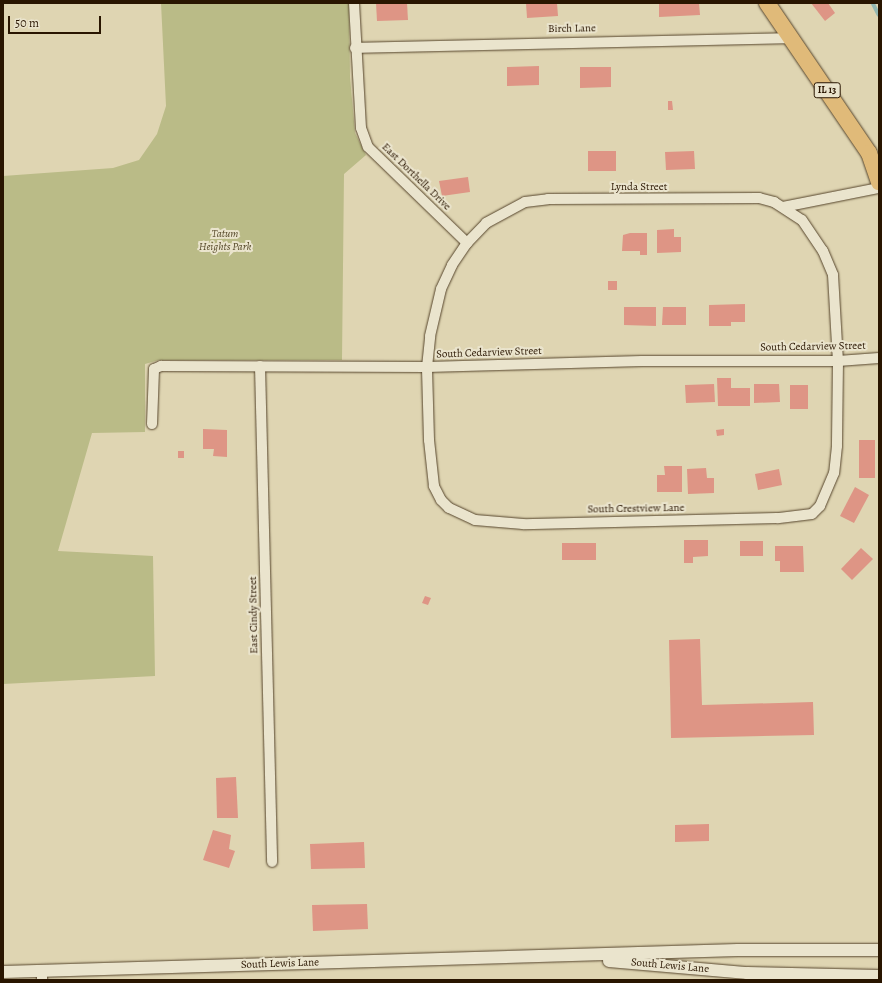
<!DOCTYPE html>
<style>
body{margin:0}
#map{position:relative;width:882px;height:983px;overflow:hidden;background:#dfd5b2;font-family:Alegreya,serif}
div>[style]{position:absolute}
.green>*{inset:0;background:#babb87}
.stream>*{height:3.5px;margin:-1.75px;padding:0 1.75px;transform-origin:1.75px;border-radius:1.75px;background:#94b8b2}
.building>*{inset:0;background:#de9585}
.roads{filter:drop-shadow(0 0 1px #56452c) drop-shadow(0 0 1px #56452c)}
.minor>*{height:10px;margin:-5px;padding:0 5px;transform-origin:5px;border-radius:5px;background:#eae4cd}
.tertiary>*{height:12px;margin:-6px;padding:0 6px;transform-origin:6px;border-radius:6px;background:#eae4cd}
.trunk>*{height:16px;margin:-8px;padding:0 8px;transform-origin:8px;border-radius:8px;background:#e0ba79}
span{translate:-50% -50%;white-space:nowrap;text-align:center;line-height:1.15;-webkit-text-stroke:4px #eae4cd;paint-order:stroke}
.shield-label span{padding:1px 3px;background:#eae4cd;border:1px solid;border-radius:3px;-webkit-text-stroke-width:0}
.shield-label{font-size:10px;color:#291500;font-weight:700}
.street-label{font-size:11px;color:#291500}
.park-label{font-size:11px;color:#544728;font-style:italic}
.frame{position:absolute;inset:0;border:4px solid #291500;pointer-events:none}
.scale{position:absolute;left:8px;top:16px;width:93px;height:18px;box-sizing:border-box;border:2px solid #291500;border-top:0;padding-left:5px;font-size:12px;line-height:14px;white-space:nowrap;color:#291500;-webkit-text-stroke:3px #eae4cd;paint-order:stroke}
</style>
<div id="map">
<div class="green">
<div style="clip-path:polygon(161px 3px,349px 3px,350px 77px,355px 133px,366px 155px,344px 174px,342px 360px,159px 360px,145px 364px,145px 432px,92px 433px,58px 551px,153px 556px,155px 676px,3px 684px,3px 176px,113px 168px,139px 160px,157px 134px,166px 106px)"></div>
</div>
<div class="stream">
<div style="left:873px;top:3px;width:13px;rotate:63deg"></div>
</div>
<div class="building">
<div style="clip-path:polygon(376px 3px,407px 3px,408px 20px,377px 21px)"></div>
<div style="clip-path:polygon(526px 3px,557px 3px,558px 16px,527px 18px)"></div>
<div style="clip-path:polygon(659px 3px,699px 3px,700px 15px,659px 17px)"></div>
<div style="clip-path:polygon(811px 3px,828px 3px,835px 13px,825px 21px)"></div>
<div style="clip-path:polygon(539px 66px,539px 85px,507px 86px,507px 67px)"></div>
<div style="clip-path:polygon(580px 67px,611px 67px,611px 87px,580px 88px)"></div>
<div style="clip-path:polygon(668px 101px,672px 101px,673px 110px,668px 110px)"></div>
<div style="clip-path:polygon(588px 151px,616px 151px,616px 171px,588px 171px)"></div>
<div style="clip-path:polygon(694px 151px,695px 169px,666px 170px,665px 152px)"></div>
<div style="clip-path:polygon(468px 177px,470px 192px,442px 196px,439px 181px)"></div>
<div style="clip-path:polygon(674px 229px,674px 237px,681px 237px,681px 252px,657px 253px,657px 230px)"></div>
<div style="clip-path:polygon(630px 233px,647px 233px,647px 255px,640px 255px,640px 251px,622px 251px,623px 235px)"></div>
<div style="clip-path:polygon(608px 281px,617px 281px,617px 290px,608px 290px)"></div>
<div style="clip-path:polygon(745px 304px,745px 322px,731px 322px,731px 326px,709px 326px,709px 305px)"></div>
<div style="clip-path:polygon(624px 307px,656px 307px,656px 326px,624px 325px)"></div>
<div style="clip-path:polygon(663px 307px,686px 307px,686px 325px,662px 325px)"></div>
<div style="clip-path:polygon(717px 378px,731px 378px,731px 388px,750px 388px,750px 406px,718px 406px)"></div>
<div style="clip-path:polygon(714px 384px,715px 402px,686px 403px,685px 385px)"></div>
<div style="clip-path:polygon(754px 384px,779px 384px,780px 402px,754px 403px)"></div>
<div style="clip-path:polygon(790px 385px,808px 385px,808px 409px,790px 409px)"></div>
<div style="clip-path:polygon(203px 429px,227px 430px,227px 457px,213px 456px,214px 449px,203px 449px)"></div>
<div style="clip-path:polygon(724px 429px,724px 435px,717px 436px,716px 430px)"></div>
<div style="clip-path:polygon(859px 440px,875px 440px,875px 478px,859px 478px)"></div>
<div style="clip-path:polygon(178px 451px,184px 451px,184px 458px,178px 458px)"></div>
<div style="clip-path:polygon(664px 466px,682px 466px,682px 492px,657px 492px,657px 475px,665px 475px)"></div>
<div style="clip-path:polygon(706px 468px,707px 478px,714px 478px,714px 493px,688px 494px,687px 469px)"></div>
<div style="clip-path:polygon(779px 469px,782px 485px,758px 490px,755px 474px)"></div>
<div style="clip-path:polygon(855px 487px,869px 495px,854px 523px,840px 516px)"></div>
<div style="clip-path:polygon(684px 540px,708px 540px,708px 556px,693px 557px,693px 563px,684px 563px)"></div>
<div style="clip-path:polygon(740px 541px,763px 541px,763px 556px,740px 556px)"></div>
<div style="clip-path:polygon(562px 543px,596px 543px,596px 560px,562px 560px)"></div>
<div style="clip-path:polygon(775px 546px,803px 546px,804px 572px,780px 572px,780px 561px,775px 561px)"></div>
<div style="clip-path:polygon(861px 548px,873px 559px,852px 580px,841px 569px)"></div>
<div style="clip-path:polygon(425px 596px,431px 598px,428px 605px,422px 603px)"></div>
<div style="clip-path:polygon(700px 639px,702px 705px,813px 702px,814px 735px,671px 738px,669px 640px)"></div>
<div style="clip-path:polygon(236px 777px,238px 818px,217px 818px,216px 778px)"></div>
<div style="clip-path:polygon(709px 824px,709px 841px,675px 842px,675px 825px)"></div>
<div style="clip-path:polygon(213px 830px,231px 835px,229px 849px,235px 851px,229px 868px,203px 860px)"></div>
<div style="clip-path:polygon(364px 842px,365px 868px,311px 869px,310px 844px)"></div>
<div style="clip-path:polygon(367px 904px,368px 929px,313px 931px,312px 905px)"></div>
</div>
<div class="roads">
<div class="minor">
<div style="left:354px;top:3px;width:125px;rotate:86.8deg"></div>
<div style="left:361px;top:128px;width:20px;rotate:70deg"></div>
<div style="left:368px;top:147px;width:138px;rotate:44.1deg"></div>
<div style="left:355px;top:48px;width:436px;rotate:-1.3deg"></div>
<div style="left:759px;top:198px;width:16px;rotate:15deg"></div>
<div style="left:774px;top:202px;width:33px;rotate:33deg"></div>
<div style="left:802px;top:220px;width:37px;rotate:56deg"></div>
<div style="left:823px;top:251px;width:26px;rotate:67deg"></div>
<div style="left:833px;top:275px;width:86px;rotate:86.7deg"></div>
<div style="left:838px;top:361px;width:85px;rotate:90.7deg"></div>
<div style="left:837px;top:446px;width:27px;rotate:96deg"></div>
<div style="left:834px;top:473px;width:36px;rotate:113deg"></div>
<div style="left:820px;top:506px;width:11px;rotate:135deg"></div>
<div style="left:812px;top:514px;width:35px;rotate:173deg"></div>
<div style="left:777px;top:518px;width:254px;rotate:178.6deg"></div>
<div style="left:523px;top:524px;width:48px;rotate:-175.2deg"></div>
<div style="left:475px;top:520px;width:29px;rotate:-155deg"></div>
<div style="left:449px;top:508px;width:11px;rotate:-135deg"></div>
<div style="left:441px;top:500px;width:16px;rotate:-117deg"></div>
<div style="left:434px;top:486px;width:46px;rotate:-96.2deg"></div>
<div style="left:429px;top:440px;width:73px;rotate:-91.6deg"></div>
<div style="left:427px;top:367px;width:31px;rotate:-84deg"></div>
<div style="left:430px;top:336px;width:48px;rotate:-76.8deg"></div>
<div style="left:441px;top:289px;width:26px;rotate:-65deg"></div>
<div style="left:452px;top:265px;width:27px;rotate:-56deg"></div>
<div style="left:467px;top:243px;width:28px;rotate:-46deg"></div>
<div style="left:486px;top:223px;width:44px;rotate:-28.3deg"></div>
<div style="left:525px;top:202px;width:23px;rotate:-7deg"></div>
<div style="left:548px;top:199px;width:211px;rotate:-0.3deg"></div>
<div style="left:783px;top:207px;width:98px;rotate:-11.2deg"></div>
<div style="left:260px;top:366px;width:496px;rotate:88.6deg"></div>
<div style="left:152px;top:424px;width:55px;rotate:-87.9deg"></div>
<div style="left:154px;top:369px;width:8px;rotate:-23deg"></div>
<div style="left:161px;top:366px;width:266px;rotate:0.2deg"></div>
<div style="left:427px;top:367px;width:215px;rotate:-1.6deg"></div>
<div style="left:642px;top:361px;width:196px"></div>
<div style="left:838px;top:361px;width:41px;rotate:-4.2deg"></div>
<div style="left:42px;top:980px;width:9px;rotate:-90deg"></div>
</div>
<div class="tertiary">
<div style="left:609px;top:961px;width:139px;rotate:5deg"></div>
<div style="left:747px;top:973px;width:132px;rotate:1.3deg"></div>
<div style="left:3px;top:972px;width:735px;rotate:-1.71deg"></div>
<div style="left:738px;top:950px;width:141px"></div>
</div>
<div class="trunk">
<div style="left:767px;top:3px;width:181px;rotate:55.8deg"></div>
<div style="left:869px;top:153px;width:31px;rotate:71deg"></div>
</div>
</div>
<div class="shield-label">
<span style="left:827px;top:90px">IL 13</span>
</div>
<div class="street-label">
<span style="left:572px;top:29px;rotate:-1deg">Birch Lane</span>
<span style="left:416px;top:177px;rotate:44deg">East Dorthella Drive</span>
<span style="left:639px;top:187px">Lynda Street</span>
<span style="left:813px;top:347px;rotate:-1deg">South Cedarview Street</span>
<span style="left:489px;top:353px;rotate:-2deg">South Cedarview Street</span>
<span style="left:636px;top:509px;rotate:-1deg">South Crestview Lane</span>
<span style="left:254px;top:615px;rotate:-91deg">East Cindy Street</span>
<span style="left:280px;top:964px;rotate:-2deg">South Lewis Lane</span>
<span style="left:670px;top:966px;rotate:5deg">South Lewis Lane</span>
</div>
<div class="park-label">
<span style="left:225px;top:241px">Tatum<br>Heights Park</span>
</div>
<div class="frame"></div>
<div class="scale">50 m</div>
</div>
